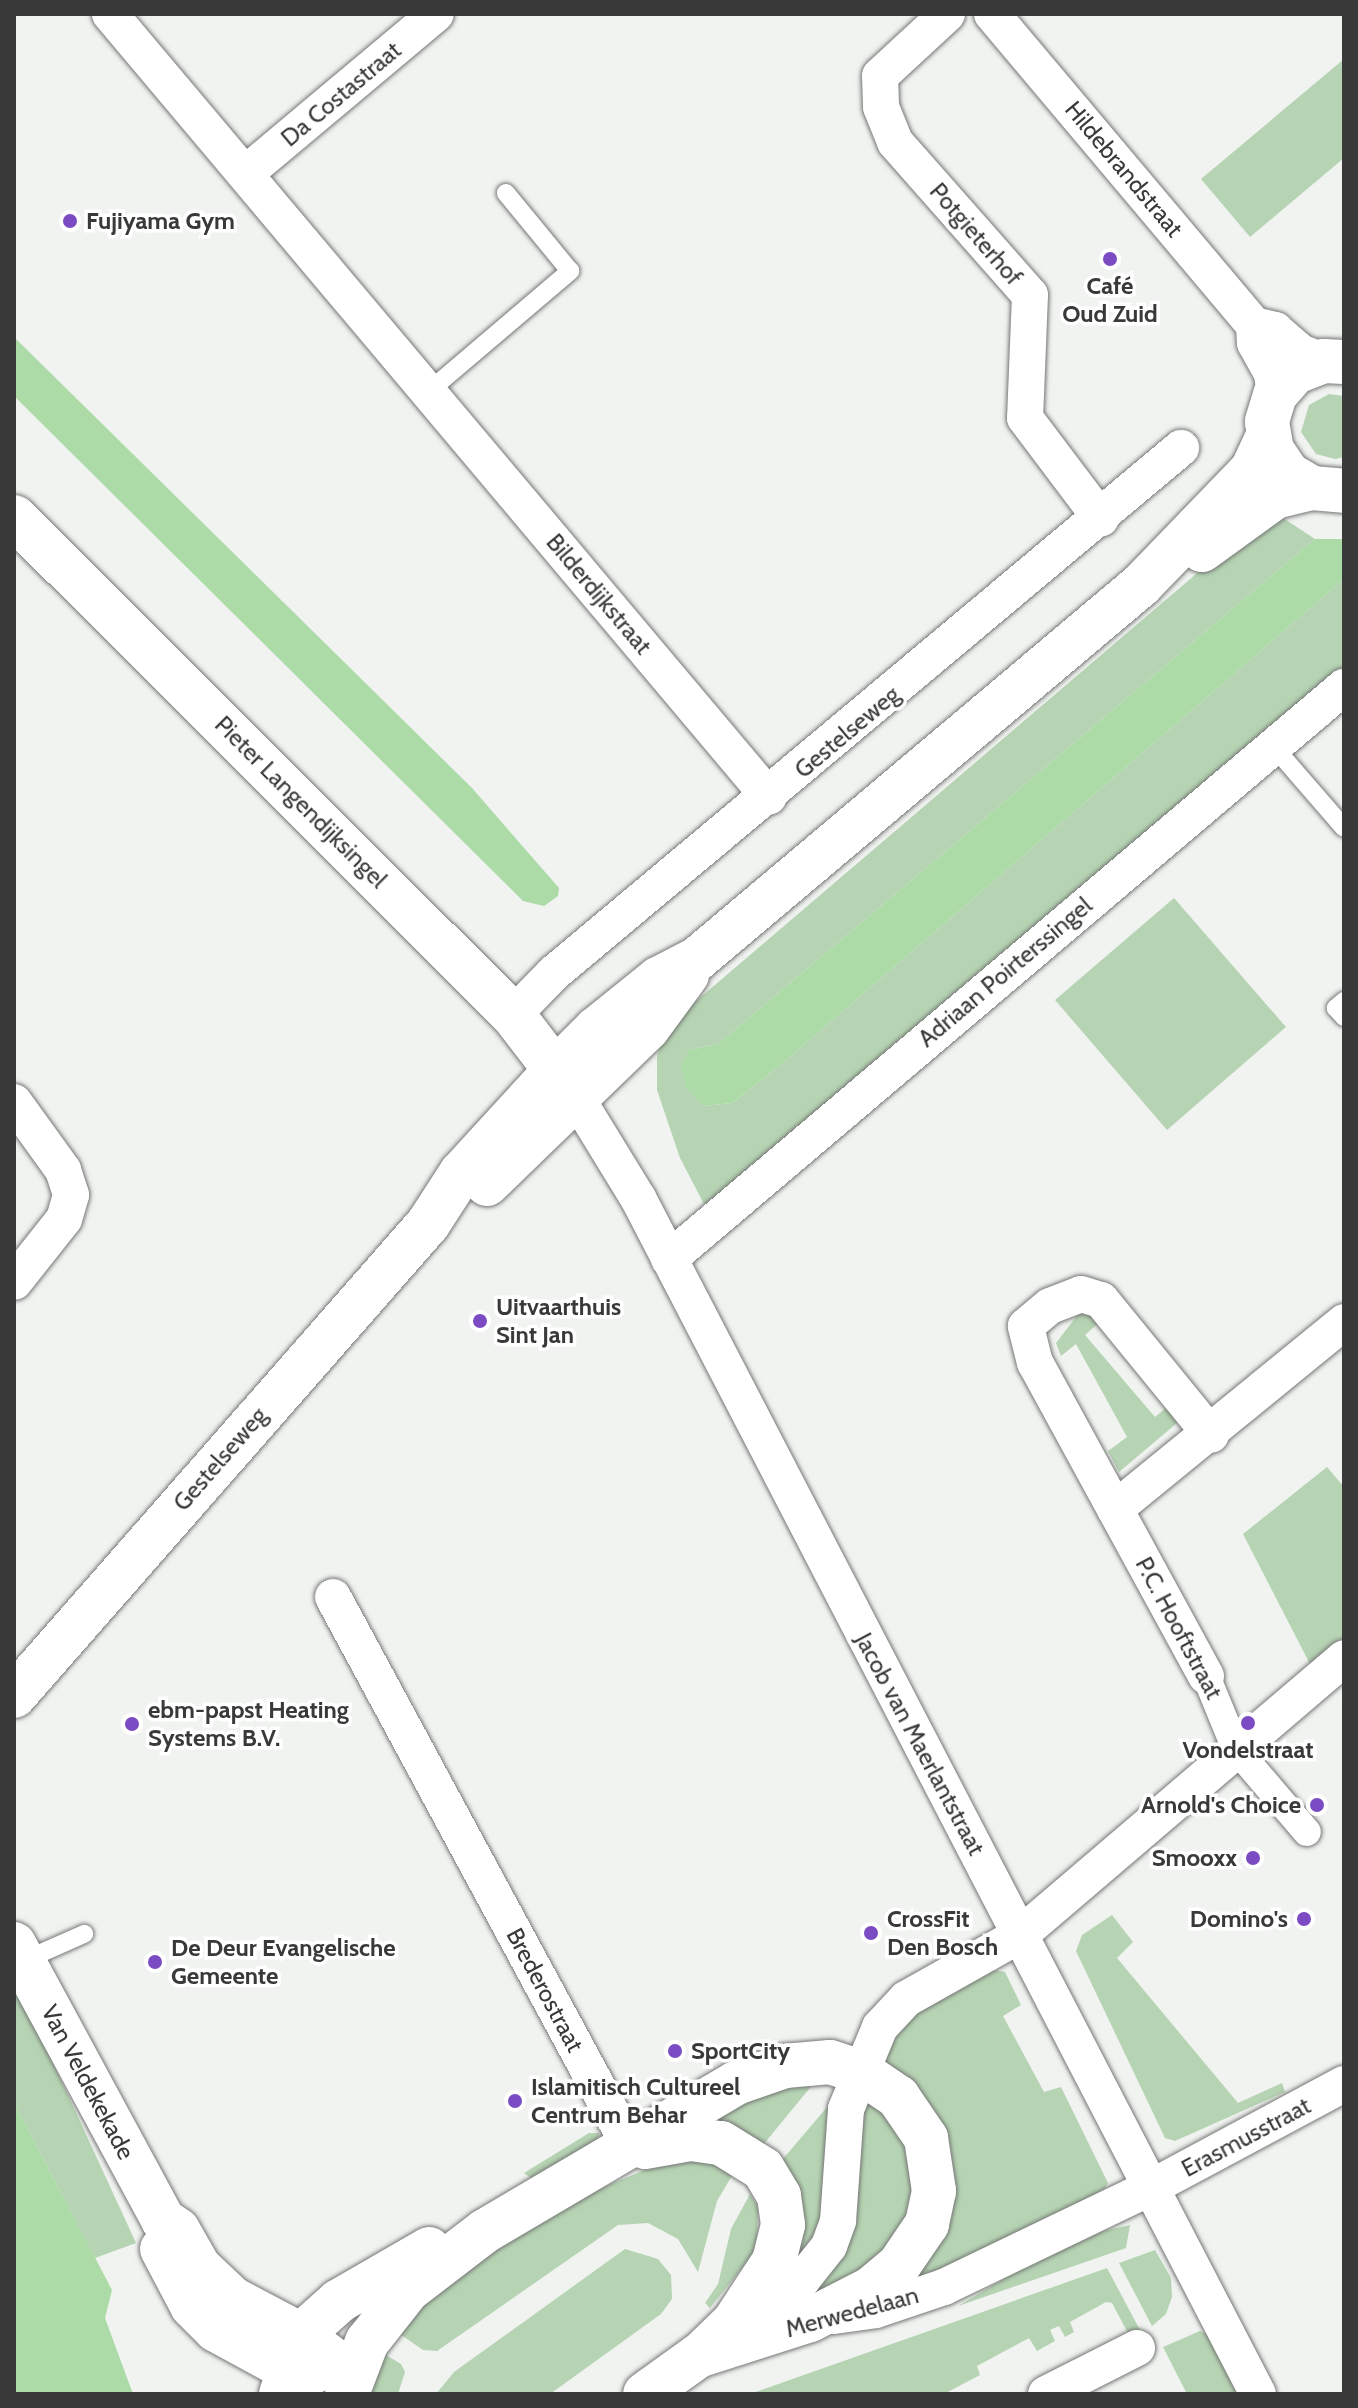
<!DOCTYPE html>
<meta charset="utf-8">
<style>
body{margin:0}
#map{position:relative;width:1358px;height:2408px;overflow:hidden;background:#f0f3f0;font-family:Cabin,sans-serif}
div>[style]{position:absolute}
.green>*{inset:0;background:#b6d4b3}
.water>*{inset:0;background:#acdba8}
.roads{filter:drop-shadow(0 0 2px #757775) drop-shadow(0 0 2px #757775)}
.service>*{height:18px;margin:-9px;padding:0 9px;transform-origin:9px;border-radius:9px;background:#fff}
.pedestrian>*{height:28px;margin:-14px;padding:0 14px;transform-origin:14px;border-radius:14px;background:#fff}
.minor>*{height:36px;margin:-18px;padding:0 18px;transform-origin:18px;border-radius:18px;background:#fff}
.tertiary>*{height:44px;margin:-22px;padding:0 22px;transform-origin:22px;border-radius:22px;background:#fff}
.secondary>*{height:44px;margin:-22px;padding:0 22px;transform-origin:22px;border-radius:22px;background:#fff}
.dots>*{width:22px;height:22px;translate:-50% -50%;box-sizing:border-box;border:4px solid #fff;border-radius:50%}
span{translate:-50% -50%;white-space:nowrap;text-align:center;line-height:1.15;-webkit-text-stroke:7px #fff;paint-order:stroke}
.street-label{font-size:24px;color:#383938}
.poi-label{font-size:24px;color:#383938;font-weight:700}
.left{translate:0 -50%;text-align:left}
.right{translate:-100% -50%;text-align:right}
.frame{position:absolute;inset:0;border:16px solid #383938;pointer-events:none}
</style>
<div id="map">
<div class="green">
<div style="clip-path:polygon(1344px 59px,1344px 158px,1250px 237px,1201px 179px)"></div>
<div style="clip-path:polygon(1329px 394px,1344px 396px,1344px 457px,1335px 459px,1316px 454px,1301px 432px,1309px 405px)"></div>
<div style="clip-path:polygon(1271px 510px,1315px 539px,718px 1044px,689px 1050px,704px 1106px,732px 1103px,778px 1067px,1344px 579px,1344px 672px,709px 1205px,704px 1204px,680px 1158px,657px 1090px,657px 1056px,668px 1025px)"></div>
<div style="clip-path:polygon(1174px 898px,1286px 1027px,1167px 1130px,1055px 1000px)"></div>
<div style="clip-path:polygon(1093px 1312px,1101px 1321px,1085px 1335px,1155px 1417px,1172px 1403px,1183px 1418px,1119px 1472px,1108px 1451px,1127px 1437px,1076px 1344px,1061px 1356px,1056px 1343px,1079px 1313px)"></div>
<div style="clip-path:polygon(1327px 1467px,1344px 1487px,1344px 1638px,1311px 1666px,1243px 1534px)"></div>
<div style="clip-path:polygon(1112px 1915px,1133px 1942px,1117px 1958px,1238px 2103px,1282px 2083px,1285px 2092px,1175px 2141px,1165px 2138px,1076px 1951px,1082px 1935px)"></div>
<div style="clip-path:polygon(988px 1969px,1005px 1972px,1021px 2005px,1003px 2016px,1044px 2092px,1061px 2087px,1108px 2183px,1100px 2197px,914px 2286px,909px 2274px,939px 2233px,879px 2065px,893px 2028px)"></div>
<div style="clip-path:polygon(14px 1978px,136px 2243px,95px 2258px,14px 2103px)"></div>
<div style="clip-path:polygon(818px 2078px,758px 2151px,707px 2127px,736px 2098px)"></div>
<div style="clip-path:polygon(867px 2090px,898px 2120px,919px 2198px,889px 2260px,802px 2310px)"></div>
<div style="clip-path:polygon(834px 2099px,825px 2218px,803px 2262px,791px 2253px,776px 2167px)"></div>
<div style="clip-path:polygon(589px 2133px,599px 2133px,597px 2148px,536px 2182px,524px 2173px)"></div>
<div style="clip-path:polygon(691px 2158px,714px 2162px,733px 2174px,717px 2201px,698px 2272px,678px 2239px,648px 2223px,618px 2225px,437px 2351px,423px 2350px,390px 2327px,418px 2297px,585px 2195px,654px 2166px)"></div>
<div style="clip-path:polygon(750px 2194px,758px 2207px,757px 2249px,710px 2308px,705px 2303px,718px 2284px,731px 2229px)"></div>
<div style="clip-path:polygon(1130px 2225px,1126px 2248px,958px 2306px,1031px 2263px,1103px 2231px)"></div>
<div style="clip-path:polygon(625px 2249px,658px 2259px,671px 2275px,672px 2299px,661px 2314px,550px 2394px,436px 2394px,454px 2372px)"></div>
<div style="clip-path:polygon(1155px 2250px,1171px 2278px,1172px 2297px,1166px 2314px,1152px 2326px,1119px 2263px)"></div>
<div style="clip-path:polygon(1107px 2268px,1141px 2332px,1130px 2337px,1112px 2303px,1106px 2302px,1070px 2322px,1074px 2332px,1065px 2337px,1059px 2326px,1050px 2330px,1055px 2341px,1037px 2351px,1029px 2338px,977px 2366px,980px 2375px,944px 2394px,750px 2394px)"></div>
<div style="clip-path:polygon(1200px 2331px,1209px 2335px,1239px 2394px,1187px 2394px,1163px 2347px)"></div>
<div style="clip-path:polygon(376px 2349px,401px 2364px,405px 2372px,398px 2394px,358px 2394px)"></div>
</div>
<div class="water">
<div style="clip-path:polygon(14px 337px,472px 788px,559px 888px,558px 896px,544px 906px,523px 901px,14px 396px)"></div>
<div style="clip-path:polygon(1315px 539px,1344px 539px,1344px 579px,778px 1067px,732px 1103px,704px 1106px,686px 1087px,681px 1066px,689px 1050px,718px 1044px)"></div>
<div style="clip-path:polygon(14px 2103px,112px 2290px,105px 2318px,133px 2394px,14px 2394px)"></div>
</div>
<div class="roads">
<div class="service">
<div style="left:428px;top:392px;width:187px;rotate:-40.4deg"></div>
<div style="left:570px;top:271px;width:101px;rotate:-129.4deg"></div>
<div style="left:1273px;top:746px;width:108px;rotate:49.1deg"></div>
<div style="left:1344px;top:1001px;width:11px;rotate:139deg"></div>
<div style="left:1336px;top:1008px;width:12px;rotate:48deg"></div>
<div style="left:23px;top:1961px;width:67px;rotate:-23.9deg"></div>
</div>
<div class="pedestrian">
<div style="left:1206px;top:1676px;width:79px;rotate:67.7deg"></div>
<div style="left:1236px;top:1749px;width:109px;rotate:49.5deg"></div>
</div>
<div class="minor">
<div style="left:110px;top:14px;width:1023px;rotate:49.91deg"></div>
<div style="left:947px;top:14px;width:91px;rotate:137.2deg"></div>
<div style="left:880px;top:76px;width:31px;rotate:88deg"></div>
<div style="left:881px;top:107px;width:38px;rotate:68deg"></div>
<div style="left:895px;top:142px;width:204px;rotate:48.6deg"></div>
<div style="left:1030px;top:295px;width:123px;rotate:92.3deg"></div>
<div style="left:1025px;top:418px;width:126px;rotate:53deg"></div>
<div style="left:992px;top:14px;width:407px;rotate:49.9deg"></div>
<div style="left:1254px;top:325px;width:22px;rotate:13deg"></div>
<div style="left:1275px;top:330px;width:33px;rotate:41deg"></div>
<div style="left:1300px;top:352px;width:26px;rotate:21deg"></div>
<div style="left:245px;top:174px;width:249px;rotate:-40deg"></div>
<div style="left:1254px;top:325px;width:18px;rotate:87deg"></div>
<div style="left:1255px;top:343px;width:35px;rotate:61deg"></div>
<div style="left:1272px;top:374px;width:21px;rotate:82deg"></div>
<div style="left:513px;top:1015px;width:59px;rotate:-45.7deg"></div>
<div style="left:554px;top:973px;width:818px;rotate:-39.94deg"></div>
<div style="left:576px;top:1097px;width:119px;rotate:58.5deg"></div>
<div style="left:638px;top:1198px;width:1347px;rotate:62.6deg"></div>
<div style="left:14px;top:1102px;width:84px;rotate:54.2deg"></div>
<div style="left:63px;top:1170px;width:26px;rotate:72deg"></div>
<div style="left:71px;top:1195px;width:25px;rotate:106deg"></div>
<div style="left:64px;top:1219px;width:80px;rotate:128.4deg"></div>
<div style="left:669px;top:1259px;width:885px;rotate:-40.28deg"></div>
<div style="left:1115px;top:1509px;width:296px;rotate:-39.2deg"></div>
<div style="left:333px;top:1597px;width:627px;rotate:61.64deg"></div>
<div style="left:1206px;top:1676px;width:357px;rotate:-118.6deg"></div>
<div style="left:1035px;top:1363px;width:38px;rotate:-104deg"></div>
<div style="left:1026px;top:1326px;width:31px;rotate:-40deg"></div>
<div style="left:1050px;top:1306px;width:33px;rotate:-21deg"></div>
<div style="left:1081px;top:1294px;width:21px;rotate:17deg"></div>
<div style="left:1101px;top:1300px;width:174px;rotate:50.8deg"></div>
<div style="left:834px;top:2316px;width:42px;rotate:-8.1deg"></div>
<div style="left:876px;top:2310px;width:72px;rotate:-18.7deg"></div>
<div style="left:944px;top:2287px;width:226px;rotate:-25.7deg"></div>
<div style="left:1148px;top:2189px;width:222px;rotate:-28.2deg"></div>
<div style="left:734px;top:2322px;width:80px;rotate:-31.7deg"></div>
<div style="left:802px;top:2280px;width:43px;rotate:-51.5deg"></div>
<div style="left:829px;top:2246px;width:27px;rotate:-70deg"></div>
<div style="left:838px;top:2221px;width:112px;rotate:-85.9deg"></div>
<div style="left:846px;top:2109px;width:89px;rotate:-67.5deg"></div>
<div style="left:880px;top:2027px;width:38px;rotate:-47deg"></div>
<div style="left:906px;top:1999px;width:131px;rotate:-29.3deg"></div>
<div style="left:1020px;top:1935px;width:426px;rotate:-40.5deg"></div>
<div style="left:1046px;top:2394px;width:102px;rotate:-26.8deg"></div>
</div>
<div class="tertiary">
<div style="left:14px;top:517px;width:705px;rotate:44.94deg"></div>
<div style="left:513px;top:1015px;width:103px;rotate:52.5deg"></div>
</div>
<div class="secondary">
<div style="left:1344px;top:362px;width:20px;rotate:-177deg"></div>
<div style="left:1324px;top:361px;width:31px;rotate:159deg"></div>
<div style="left:1295px;top:372px;width:30px;rotate:131deg"></div>
<div style="left:1275px;top:395px;width:28px;rotate:107deg"></div>
<div style="left:1267px;top:422px;width:28px;rotate:80deg"></div>
<div style="left:1272px;top:450px;width:29px;rotate:56deg"></div>
<div style="left:1288px;top:474px;width:28px;rotate:30deg"></div>
<div style="left:1312px;top:488px;width:32px;rotate:5deg"></div>
<div style="left:1202px;top:550px;width:90px;rotate:-36deg"></div>
<div style="left:1275px;top:497px;width:38px;rotate:-14deg"></div>
<div style="left:487px;top:1184px;width:224px;rotate:-44.1deg"></div>
<div style="left:648px;top:1028px;width:66px;rotate:-53.7deg"></div>
<div style="left:14px;top:1696px;width:628px;rotate:-48.75deg"></div>
<div style="left:428px;top:1224px;width:61px;rotate:-57.1deg"></div>
<div style="left:461px;top:1173px;width:144px;rotate:-47.5deg"></div>
<div style="left:558px;top:1067px;width:54px;rotate:-45deg"></div>
<div style="left:596px;top:1029px;width:80px;rotate:-38.9deg"></div>
<div style="left:658px;top:979px;width:44px;rotate:-27.1deg"></div>
<div style="left:697px;top:959px;width:581px;rotate:-40.11deg"></div>
<div style="left:1141px;top:585px;width:160px;rotate:-46deg"></div>
<div style="left:1252px;top:470px;width:38px;rotate:-65deg"></div>
<div style="left:14px;top:1944px;width:314px;rotate:61.6deg"></div>
<div style="left:163px;top:2220px;width:18px;rotate:34deg"></div>
<div style="left:178px;top:2230px;width:43px;rotate:60.4deg"></div>
<div style="left:199px;top:2267px;width:47px;rotate:43.3deg"></div>
<div style="left:233px;top:2299px;width:77px;rotate:27.9deg"></div>
<div style="left:301px;top:2335px;width:64px;rotate:37.4deg"></div>
<div style="left:645px;top:2147px;width:47px;rotate:-9.9deg"></div>
<div style="left:691px;top:2139px;width:30px;rotate:8deg"></div>
<div style="left:721px;top:2143px;width:49px;rotate:31.8deg"></div>
<div style="left:763px;top:2169px;width:31px;rotate:59deg"></div>
<div style="left:779px;top:2196px;width:29px;rotate:82deg"></div>
<div style="left:783px;top:2225px;width:37px;rotate:104deg"></div>
<div style="left:774px;top:2261px;width:73px;rotate:123.3deg"></div>
<div style="left:734px;top:2322px;width:46px;rotate:135.9deg"></div>
<div style="left:162px;top:2249px;width:64px;rotate:62.2deg"></div>
<div style="left:192px;top:2306px;width:34px;rotate:45deg"></div>
<div style="left:216px;top:2330px;width:80px;rotate:28.5deg"></div>
<div style="left:286px;top:2368px;width:29px;rotate:6deg"></div>
<div style="left:281px;top:2394px;width:62px;rotate:-71.3deg"></div>
<div style="left:301px;top:2335px;width:51px;rotate:-41.8deg"></div>
<div style="left:339px;top:2301px;width:104px;rotate:-30deg"></div>
<div style="left:347px;top:2394px;width:56px;rotate:-69deg"></div>
<div style="left:367px;top:2342px;width:66px;rotate:-51.7deg"></div>
<div style="left:408px;top:2290px;width:97px;rotate:-37.5deg"></div>
<div style="left:485px;top:2231px;width:291px;rotate:-30.5deg"></div>
<div style="left:736px;top:2083px;width:52px;rotate:-19.1deg"></div>
<div style="left:785px;top:2066px;width:45px;rotate:-5.1deg"></div>
<div style="left:830px;top:2062px;width:33px;rotate:18deg"></div>
<div style="left:861px;top:2072px;width:45px;rotate:34deg"></div>
<div style="left:898px;top:2097px;width:50px;rotate:55.7deg"></div>
<div style="left:926px;top:2138px;width:54px;rotate:81.4deg"></div>
<div style="left:934px;top:2191px;width:34px;rotate:102deg"></div>
<div style="left:927px;top:2224px;width:50px;rotate:124.3deg"></div>
<div style="left:899px;top:2265px;width:35px;rotate:140deg"></div>
<div style="left:872px;top:2288px;width:70px;rotate:152.7deg"></div>
<div style="left:810px;top:2320px;width:118px;rotate:162.2deg"></div>
<div style="left:698px;top:2356px;width:65px;rotate:144.4deg"></div>
</div>
</div>
<div class="dots">
<div style="left:70px;top:221px;background:#7b4bc3"></div>
<div style="left:1110px;top:259px;background:#7b4bc3"></div>
<div style="left:480px;top:1321px;background:#7b4bc3"></div>
<div style="left:1248px;top:1723px;background:#7b4bc3"></div>
<div style="left:132px;top:1724px;background:#7b4bc3"></div>
<div style="left:1317px;top:1805px;background:#7b4bc3"></div>
<div style="left:1253px;top:1858px;background:#7b4bc3"></div>
<div style="left:1304px;top:1919px;background:#7b4bc3"></div>
<div style="left:871px;top:1933px;background:#7b4bc3"></div>
<div style="left:155px;top:1962px;background:#7b4bc3"></div>
<div style="left:675px;top:2051px;background:#7b4bc3"></div>
<div style="left:515px;top:2101px;background:#7b4bc3"></div>
</div>
<div class="street-label">
<span style="left:341px;top:94px;rotate:-40deg">Da Costastraat</span>
<span style="left:1124px;top:169px;rotate:50deg">Hildebrandstraat</span>
<span style="left:976px;top:234px;rotate:49deg">Potgieterhof</span>
<span style="left:599px;top:594px;rotate:50deg">Bilderdijkstraat</span>
<span style="left:847px;top:732px;rotate:-40deg">Gestelseweg</span>
<span style="left:301px;top:802px;rotate:45deg">Pieter Langendijksingel</span>
<span style="left:1005px;top:972px;rotate:-40deg">Adriaan Poirterssingel</span>
<span style="left:220px;top:1459px;rotate:-49deg">Gestelseweg</span>
<span style="left:1179px;top:1628px;rotate:62deg">P.C. Hooftstraat</span>
<span style="left:920px;top:1744px;rotate:62deg">Jacob van Maerlantstraat</span>
<span style="left:545px;top:1990px;rotate:62deg">Brederostraat</span>
<span style="left:88px;top:2082px;rotate:62deg">Van Veldekekade</span>
<span style="left:1246px;top:2137px;rotate:-28deg">Erasmusstraat</span>
<span style="left:852px;top:2312px;rotate:-15deg">Merwedelaan</span>
</div>
<div class="poi-label">
<span class="left" style="left:86px;top:221px">Fujiyama Gym</span>
<span style="left:1110px;top:300px">Café<br>Oud Zuid</span>
<span class="left" style="left:496px;top:1321px">Uitvaarthuis<br>Sint Jan</span>
<span class="left" style="left:148px;top:1724px">ebm-papst Heating<br>Systems B.V.</span>
<span style="left:1248px;top:1750px">Vondelstraat</span>
<span class="right" style="left:1301px;top:1805px">Arnold's Choice</span>
<span class="right" style="left:1237px;top:1858px">Smooxx</span>
<span class="left" style="left:887px;top:1933px">CrossFit<br>Den Bosch</span>
<span class="right" style="left:1288px;top:1919px">Domino's</span>
<span class="left" style="left:171px;top:1962px">De Deur Evangelische<br>Gemeente</span>
<span class="left" style="left:691px;top:2051px">SportCity</span>
<span class="left" style="left:531px;top:2101px">Islamitisch Cultureel<br>Centrum Behar</span>
</div>
<div class="frame"></div>
</div>
